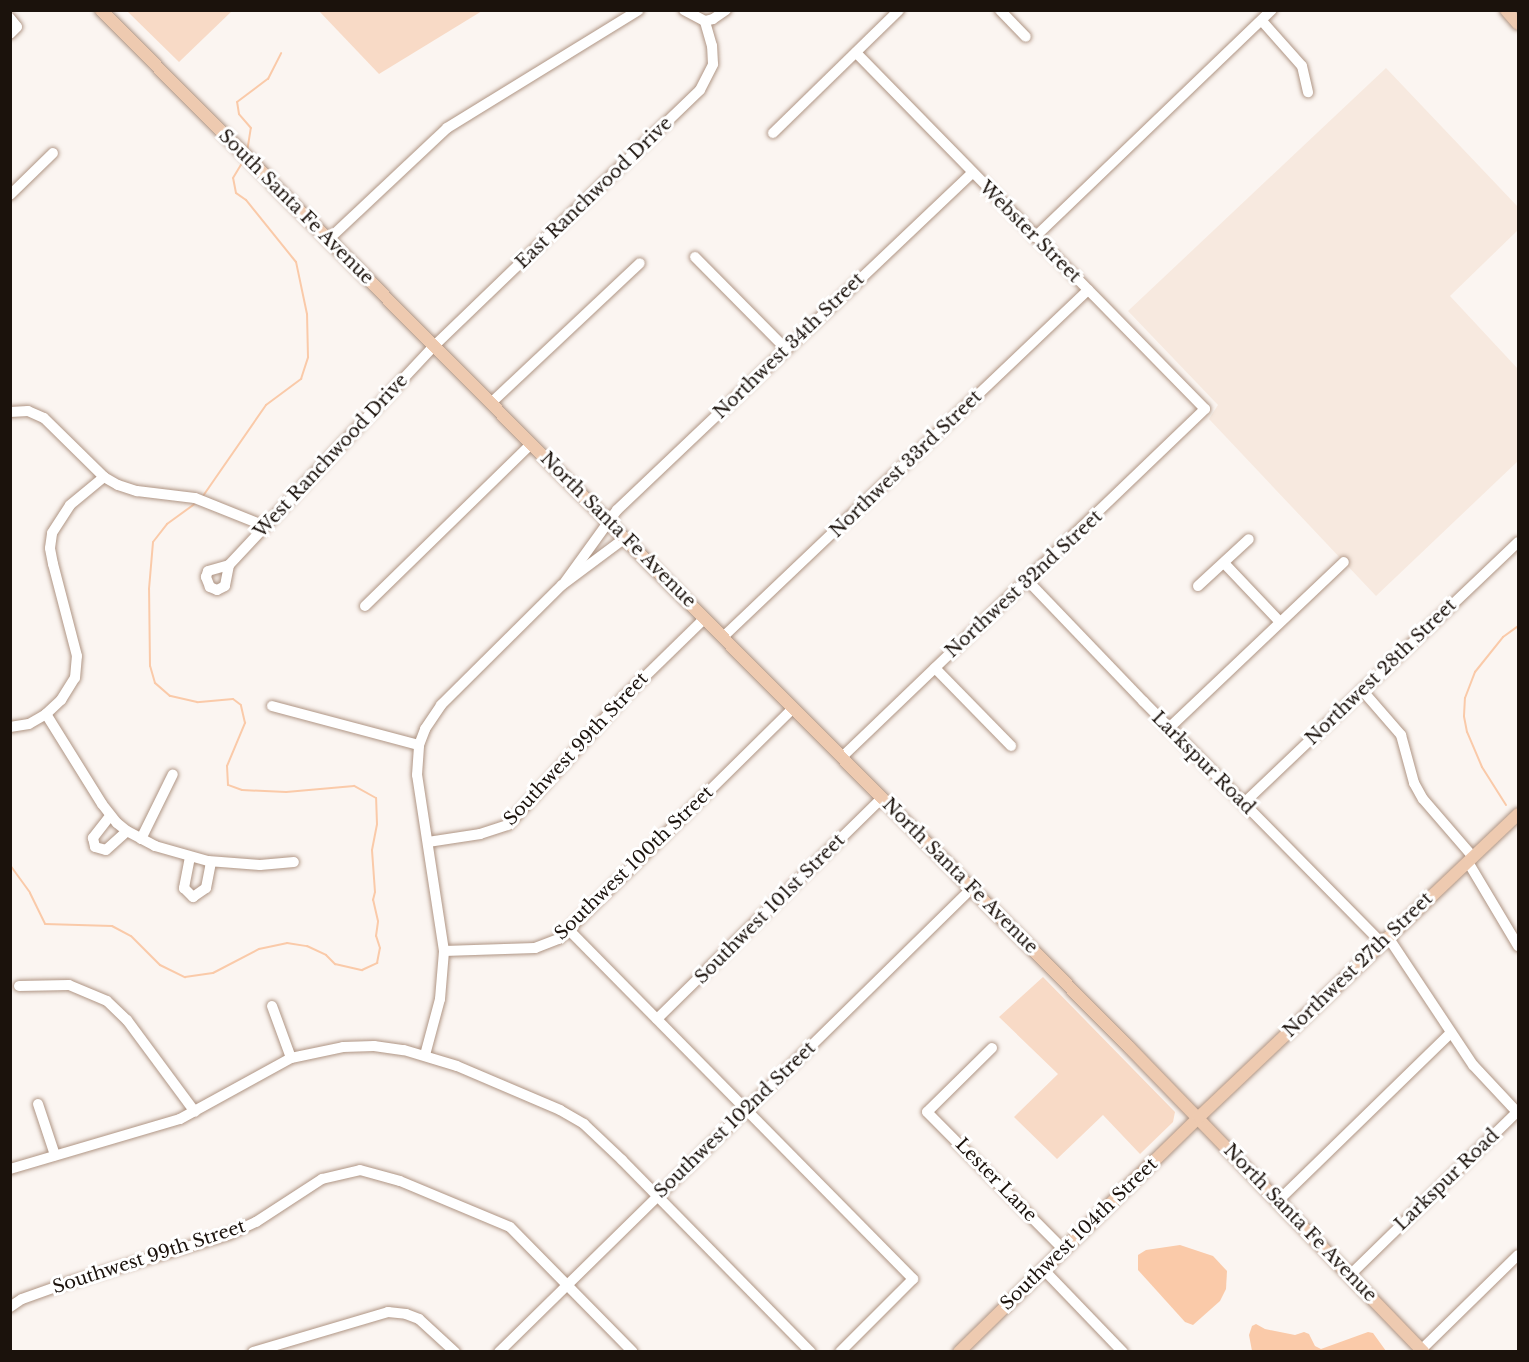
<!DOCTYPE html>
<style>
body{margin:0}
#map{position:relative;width:1529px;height:1362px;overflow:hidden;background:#fbf5f1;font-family:"Libre Baskerville",serif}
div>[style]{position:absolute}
.built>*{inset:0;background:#f7e9df}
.green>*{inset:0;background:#f8dac6}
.water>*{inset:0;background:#facaa9}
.stream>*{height:2px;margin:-1px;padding:0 1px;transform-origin:1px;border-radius:1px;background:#facaa9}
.roads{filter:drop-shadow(0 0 2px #af9584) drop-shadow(0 0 2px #af9584)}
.minor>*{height:10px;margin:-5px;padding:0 5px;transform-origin:5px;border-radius:5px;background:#fff}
.major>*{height:12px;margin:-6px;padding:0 6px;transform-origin:6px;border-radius:6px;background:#eecab0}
span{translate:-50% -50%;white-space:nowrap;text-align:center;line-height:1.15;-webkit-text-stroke:6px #fff;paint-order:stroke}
.street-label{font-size:18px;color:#1b120c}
.frame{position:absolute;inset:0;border:12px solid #1b120c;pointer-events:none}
</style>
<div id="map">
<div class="built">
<div style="clip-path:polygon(1386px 68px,1518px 207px,1518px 230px,1450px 296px,1518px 369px,1518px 461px,1376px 596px,1209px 419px,1218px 405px,1128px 311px)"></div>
</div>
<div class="green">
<div style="clip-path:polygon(127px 11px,232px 11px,179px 62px)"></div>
<div style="clip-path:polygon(319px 11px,482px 11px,379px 74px)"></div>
<div style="clip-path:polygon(1043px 977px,1175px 1112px,1173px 1122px,1140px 1154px,1103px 1115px,1057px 1159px,1014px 1117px,1058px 1074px,999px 1017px)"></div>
</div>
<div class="water">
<div style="clip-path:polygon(1180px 1245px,1213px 1256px,1227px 1271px,1226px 1289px,1220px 1301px,1193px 1325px,1185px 1322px,1138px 1270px,1138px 1255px,1146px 1250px)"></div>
<div style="clip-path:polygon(1256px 1324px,1265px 1329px,1295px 1335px,1304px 1332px,1309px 1334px,1315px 1346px,1321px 1349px,1368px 1332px,1373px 1333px,1386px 1351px,1252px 1351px,1249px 1335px,1252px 1326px)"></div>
</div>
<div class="stream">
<div style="left:247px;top:152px;width:24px;rotate:-81deg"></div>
<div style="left:251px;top:128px;width:18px;rotate:-131deg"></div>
<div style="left:239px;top:114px;width:12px;rotate:-99deg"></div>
<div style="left:237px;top:102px;width:39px;rotate:-37deg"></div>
<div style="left:268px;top:79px;width:29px;rotate:-63deg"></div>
<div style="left:203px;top:496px;width:111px;rotate:-55.3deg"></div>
<div style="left:266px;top:405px;width:44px;rotate:-36.6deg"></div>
<div style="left:301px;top:379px;width:23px;rotate:-72deg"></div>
<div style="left:308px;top:357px;width:43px;rotate:-91.3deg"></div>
<div style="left:307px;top:314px;width:53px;rotate:-101.9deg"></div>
<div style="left:296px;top:262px;width:80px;rotate:-128.9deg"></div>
<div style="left:246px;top:200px;width:12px;rotate:-145deg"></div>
<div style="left:236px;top:193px;width:15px;rotate:-101deg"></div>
<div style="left:233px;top:178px;width:21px;rotate:-59deg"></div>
<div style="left:1506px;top:805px;width:45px;rotate:-122.3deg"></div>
<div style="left:1482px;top:767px;width:38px;rotate:-113deg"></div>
<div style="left:1467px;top:732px;width:16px;rotate:-101deg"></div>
<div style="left:1464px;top:716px;width:18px;rotate:-87deg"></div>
<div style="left:1465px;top:698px;width:28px;rotate:-69deg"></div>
<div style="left:1475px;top:672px;width:45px;rotate:-51.3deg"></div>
<div style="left:1503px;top:637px;width:19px;rotate:-36deg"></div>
<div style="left:10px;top:865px;width:34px;rotate:54deg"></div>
<div style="left:30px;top:893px;width:34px;rotate:64deg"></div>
<div style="left:45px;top:924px;width:67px;rotate:1.7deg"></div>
<div style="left:112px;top:926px;width:21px;rotate:28deg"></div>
<div style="left:131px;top:936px;width:41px;rotate:45deg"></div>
<div style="left:160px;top:965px;width:28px;rotate:26deg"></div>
<div style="left:185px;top:977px;width:28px;rotate:-8deg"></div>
<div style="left:213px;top:973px;width:52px;rotate:-27.6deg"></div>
<div style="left:259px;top:949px;width:29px;rotate:-12deg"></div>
<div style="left:287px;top:943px;width:20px;rotate:9deg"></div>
<div style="left:307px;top:946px;width:21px;rotate:25deg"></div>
<div style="left:326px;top:955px;width:13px;rotate:45deg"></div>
<div style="left:335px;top:964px;width:28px;rotate:13deg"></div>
<div style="left:362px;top:970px;width:17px;rotate:-25deg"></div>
<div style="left:377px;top:963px;width:15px;rotate:-79deg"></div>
<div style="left:380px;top:948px;width:13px;rotate:-108deg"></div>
<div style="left:376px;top:936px;width:15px;rotate:-82deg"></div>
<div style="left:378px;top:921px;width:22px;rotate:-103deg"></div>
<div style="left:373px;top:900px;width:8px;rotate:-76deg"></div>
<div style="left:375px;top:892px;width:42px;rotate:-94.1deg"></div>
<div style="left:372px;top:850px;width:26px;rotate:-79deg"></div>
<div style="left:377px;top:824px;width:26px;rotate:-92deg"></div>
<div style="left:376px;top:798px;width:25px;rotate:-151deg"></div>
<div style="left:354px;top:786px;width:68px;rotate:175deg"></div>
<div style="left:286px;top:792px;width:44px;rotate:-177.4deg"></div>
<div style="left:242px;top:790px;width:15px;rotate:-160deg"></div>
<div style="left:228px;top:785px;width:19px;rotate:-93deg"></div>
<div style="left:227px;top:766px;width:47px;rotate:-67.3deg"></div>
<div style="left:245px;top:723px;width:18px;rotate:-103deg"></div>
<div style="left:241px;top:705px;width:10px;rotate:-143deg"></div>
<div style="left:233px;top:699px;width:36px;rotate:175deg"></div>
<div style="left:197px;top:702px;width:28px;rotate:-167deg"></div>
<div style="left:170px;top:696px;width:20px;rotate:-139deg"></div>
<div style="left:155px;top:683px;width:18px;rotate:-106deg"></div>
<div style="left:150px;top:666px;width:77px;rotate:-90.7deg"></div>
<div style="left:149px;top:589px;width:47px;rotate:-85.1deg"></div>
<div style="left:153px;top:542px;width:23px;rotate:-52deg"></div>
<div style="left:167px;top:524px;width:37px;rotate:-36deg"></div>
</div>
<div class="roads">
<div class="minor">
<div style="left:684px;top:10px;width:24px;rotate:28deg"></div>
<div style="left:705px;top:21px;width:8px;rotate:-14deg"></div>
<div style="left:713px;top:19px;width:16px;rotate:-35deg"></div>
<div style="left:1000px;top:10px;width:37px;rotate:46deg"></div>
<div style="left:10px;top:18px;width:11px;rotate:52deg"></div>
<div style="left:17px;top:27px;width:10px;rotate:135deg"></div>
<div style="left:1262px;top:21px;width:60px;rotate:48.4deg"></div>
<div style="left:1302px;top:66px;width:27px;rotate:77deg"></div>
<div style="left:773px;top:133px;width:176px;rotate:-44.3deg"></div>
<div style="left:10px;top:195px;width:60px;rotate:-44.3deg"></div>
<div style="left:1035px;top:237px;width:328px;rotate:-43.8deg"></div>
<div style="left:329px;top:239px;width:162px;rotate:-43.2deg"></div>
<div style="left:447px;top:128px;width:225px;rotate:-31.6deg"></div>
<div style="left:695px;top:257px;width:129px;rotate:45.3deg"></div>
<div style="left:491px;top:403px;width:204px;rotate:-43.2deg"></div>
<div style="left:10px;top:412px;width:18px;rotate:-3deg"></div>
<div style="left:28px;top:411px;width:17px;rotate:24deg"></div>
<div style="left:44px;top:418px;width:84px;rotate:44.5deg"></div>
<div style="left:104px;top:477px;width:16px;rotate:30deg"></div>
<div style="left:118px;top:485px;width:20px;rotate:18deg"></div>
<div style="left:137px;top:491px;width:58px;rotate:6.9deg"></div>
<div style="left:195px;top:498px;width:75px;rotate:21.8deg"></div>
<div style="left:1224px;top:563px;width:81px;rotate:46.5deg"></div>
<div style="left:229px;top:565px;width:21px;rotate:101deg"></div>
<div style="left:225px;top:586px;width:9px;rotate:153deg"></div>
<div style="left:217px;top:590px;width:8px;rotate:-157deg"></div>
<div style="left:210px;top:587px;width:11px;rotate:-112deg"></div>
<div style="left:206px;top:577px;width:6px;rotate:-72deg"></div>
<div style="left:208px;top:571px;width:22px;rotate:-16deg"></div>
<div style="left:229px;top:565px;width:300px;rotate:-46.9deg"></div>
<div style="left:434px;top:346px;width:369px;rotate:-43.9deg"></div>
<div style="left:700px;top:90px;width:29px;rotate:-63deg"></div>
<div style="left:713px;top:64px;width:18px;rotate:-93deg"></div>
<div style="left:712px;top:46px;width:26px;rotate:-106deg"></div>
<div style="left:1027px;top:580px;width:168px;rotate:46.2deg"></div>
<div style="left:1143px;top:701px;width:340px;rotate:45.4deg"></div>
<div style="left:565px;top:582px;width:89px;rotate:-54.2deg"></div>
<div style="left:617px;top:510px;width:489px;rotate:-43.5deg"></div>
<div style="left:1198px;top:586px;width:69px;rotate:-42.7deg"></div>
<div style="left:365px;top:606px;width:232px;rotate:-44.3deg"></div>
<div style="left:723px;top:637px;width:504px;rotate:-43.55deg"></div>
<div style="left:935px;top:668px;width:109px;rotate:45.7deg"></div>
<div style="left:1362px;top:690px;width:60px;rotate:49.1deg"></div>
<div style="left:1401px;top:735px;width:50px;rotate:74.8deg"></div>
<div style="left:1414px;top:783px;width:18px;rotate:61deg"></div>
<div style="left:1423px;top:799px;width:77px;rotate:49.2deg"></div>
<div style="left:272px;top:706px;width:152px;rotate:14.9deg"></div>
<div style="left:46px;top:714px;width:106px;rotate:58.1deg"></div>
<div style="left:102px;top:804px;width:24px;rotate:52deg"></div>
<div style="left:117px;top:823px;width:13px;rotate:39deg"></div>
<div style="left:127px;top:831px;width:32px;rotate:28deg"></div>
<div style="left:155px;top:846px;width:55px;rotate:15.8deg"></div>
<div style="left:208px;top:861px;width:52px;rotate:4.4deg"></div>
<div style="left:260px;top:865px;width:34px;rotate:-5deg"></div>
<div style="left:10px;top:727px;width:19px;rotate:-9deg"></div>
<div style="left:29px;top:724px;width:20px;rotate:-30deg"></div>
<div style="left:46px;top:714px;width:21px;rotate:-43deg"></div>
<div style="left:61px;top:700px;width:26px;rotate:-58deg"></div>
<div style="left:75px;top:678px;width:22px;rotate:-85deg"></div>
<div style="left:77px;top:656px;width:95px;rotate:-104.6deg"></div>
<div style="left:53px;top:564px;width:16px;rotate:-101deg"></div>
<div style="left:50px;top:548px;width:15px;rotate:-82deg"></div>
<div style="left:52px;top:533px;width:33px;rotate:-57deg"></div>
<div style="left:70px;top:505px;width:44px;rotate:-39.5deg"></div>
<div style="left:1169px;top:728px;width:241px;rotate:-43.5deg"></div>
<div style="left:842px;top:757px;width:503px;rotate:-43.79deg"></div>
<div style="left:1205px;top:409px;width:499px;rotate:-134.4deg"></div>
<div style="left:1244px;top:803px;width:378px;rotate:-43.6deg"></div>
<div style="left:110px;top:816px;width:28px;rotate:128deg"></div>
<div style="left:93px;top:838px;width:9px;rotate:77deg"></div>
<div style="left:95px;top:847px;width:11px;rotate:15deg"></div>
<div style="left:106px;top:850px;width:28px;rotate:-42deg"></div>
<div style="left:141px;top:839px;width:72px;rotate:-63.8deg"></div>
<div style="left:428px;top:842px;width:53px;rotate:-8.7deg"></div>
<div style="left:480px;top:834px;width:29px;rotate:-18deg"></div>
<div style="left:508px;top:825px;width:173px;rotate:-47.8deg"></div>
<div style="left:624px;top:697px;width:113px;rotate:-44.3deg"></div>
<div style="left:190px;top:857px;width:32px;rotate:101deg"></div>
<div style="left:184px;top:888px;width:13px;rotate:45deg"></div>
<div style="left:193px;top:897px;width:16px;rotate:-35deg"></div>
<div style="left:206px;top:888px;width:26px;rotate:-79deg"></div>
<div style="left:1468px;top:862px;width:98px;rotate:59.2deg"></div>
<div style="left:569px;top:930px;width:490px;rotate:45.4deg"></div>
<div style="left:913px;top:1279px;width:103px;rotate:135deg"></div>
<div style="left:444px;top:951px;width:91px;rotate:-1.9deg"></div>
<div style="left:535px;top:948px;width:26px;rotate:-21deg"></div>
<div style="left:559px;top:939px;width:329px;rotate:-44.6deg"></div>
<div style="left:19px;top:986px;width:50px;rotate:-1.1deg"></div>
<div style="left:69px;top:985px;width:41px;rotate:22.8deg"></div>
<div style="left:107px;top:1001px;width:28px;rotate:44deg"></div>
<div style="left:127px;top:1020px;width:114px;rotate:53.5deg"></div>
<div style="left:272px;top:1006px;width:55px;rotate:69.9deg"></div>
<div style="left:657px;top:1019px;width:315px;rotate:-44.5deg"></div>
<div style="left:992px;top:1048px;width:91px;rotate:135.4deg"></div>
<div style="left:927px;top:1112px;width:193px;rotate:45.2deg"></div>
<div style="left:425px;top:1055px;width:58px;rotate:-75deg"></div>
<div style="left:440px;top:999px;width:48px;rotate:-85.2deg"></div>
<div style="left:444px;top:951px;width:178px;rotate:-98.7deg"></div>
<div style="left:417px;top:775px;width:30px;rotate:-86deg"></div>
<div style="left:419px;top:745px;width:17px;rotate:-69deg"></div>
<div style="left:425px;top:729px;width:29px;rotate:-56deg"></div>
<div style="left:441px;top:705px;width:170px;rotate:-44.8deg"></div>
<div style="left:562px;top:585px;width:79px;rotate:-36.7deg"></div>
<div style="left:38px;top:1104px;width:54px;rotate:71.6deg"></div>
<div style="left:10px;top:1169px;width:177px;rotate:-16.4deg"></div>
<div style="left:180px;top:1119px;width:127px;rotate:-28.8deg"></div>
<div style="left:291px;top:1058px;width:53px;rotate:-11.9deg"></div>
<div style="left:343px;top:1047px;width:31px;rotate:-2deg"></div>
<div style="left:374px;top:1046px;width:30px;rotate:8deg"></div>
<div style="left:404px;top:1050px;width:55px;rotate:16.8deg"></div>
<div style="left:457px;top:1066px;width:112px;rotate:23.1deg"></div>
<div style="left:560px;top:1110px;width:28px;rotate:30deg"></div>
<div style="left:584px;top:1124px;width:52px;rotate:43.5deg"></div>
<div style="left:622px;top:1160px;width:269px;rotate:45.5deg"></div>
<div style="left:1279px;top:1200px;width:240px;rotate:-44.2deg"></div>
<div style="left:1043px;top:1269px;width:115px;rotate:46.1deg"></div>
<div style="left:1350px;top:1275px;width:233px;rotate:-44.3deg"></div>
<div style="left:1517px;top:1112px;width:64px;rotate:-133.1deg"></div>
<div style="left:1473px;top:1065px;width:154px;rotate:-123.6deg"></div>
<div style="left:10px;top:1307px;width:14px;rotate:-34deg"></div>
<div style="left:22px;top:1299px;width:48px;rotate:-19.6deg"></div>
<div style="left:67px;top:1283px;width:170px;rotate:-16.7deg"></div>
<div style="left:230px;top:1234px;width:29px;rotate:-25deg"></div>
<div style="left:256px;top:1222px;width:79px;rotate:-33.1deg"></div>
<div style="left:322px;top:1179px;width:39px;rotate:-13deg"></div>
<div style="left:360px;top:1170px;width:41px;rotate:15.4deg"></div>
<div style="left:400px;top:1181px;width:119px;rotate:22.7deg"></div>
<div style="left:510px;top:1227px;width:175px;rotate:45.5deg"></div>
<div style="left:1422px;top:1349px;width:134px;rotate:-44.4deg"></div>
<div style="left:253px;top:1352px;width:141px;rotate:-16.5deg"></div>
<div style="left:388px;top:1312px;width:18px;rotate:6deg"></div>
<div style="left:406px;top:1314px;width:14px;rotate:21deg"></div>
<div style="left:419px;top:1319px;width:49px;rotate:42.5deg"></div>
<div style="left:499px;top:1352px;width:663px;rotate:-44.45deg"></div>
</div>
<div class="major">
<div style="left:101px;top:10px;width:1460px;rotate:45.25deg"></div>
<div style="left:1129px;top:1047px;width:424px;rotate:46deg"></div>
<div style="left:1506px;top:10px;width:18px;rotate:49deg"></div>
<div style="left:959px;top:1352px;width:336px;rotate:-44.4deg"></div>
<div style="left:1199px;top:1117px;width:440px;rotate:-43.5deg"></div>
</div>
</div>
<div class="street-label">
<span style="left:594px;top:193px;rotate:-44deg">East Ranchwood Drive</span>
<span style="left:296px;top:207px;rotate:45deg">South Santa Fe Avenue</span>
<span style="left:1030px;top:232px;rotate:45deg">Webster Street</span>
<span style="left:789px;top:346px;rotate:-44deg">Northwest 34th Street</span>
<span style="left:331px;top:456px;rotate:-47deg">West Ranchwood Drive</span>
<span style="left:906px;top:464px;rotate:-44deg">Northwest 33rd Street</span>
<span style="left:618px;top:530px;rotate:45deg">North Santa Fe Avenue</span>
<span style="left:1024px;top:584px;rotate:-43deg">Northwest 32nd Street</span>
<span style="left:1381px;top:672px;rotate:-44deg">Northwest 28th Street</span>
<span style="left:576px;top:749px;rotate:-47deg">Southwest 99th Street</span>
<span style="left:1203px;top:763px;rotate:45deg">Larkspur Road</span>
<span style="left:634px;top:863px;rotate:-44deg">Southwest 100th Street</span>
<span style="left:960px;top:876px;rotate:45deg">North Santa Fe Avenue</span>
<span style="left:770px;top:909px;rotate:-45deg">Southwest 101st Street</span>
<span style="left:1358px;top:965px;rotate:-44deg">Northwest 27th Street</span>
<span style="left:735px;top:1120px;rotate:-44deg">Southwest 102nd Street</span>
<span style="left:996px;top:1180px;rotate:46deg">Lester Lane</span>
<span style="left:1447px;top:1180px;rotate:-44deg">Larkspur Road</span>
<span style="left:1300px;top:1223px;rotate:46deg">North Santa Fe Avenue</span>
<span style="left:1079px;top:1234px;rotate:-44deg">Southwest 104th Street</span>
<span style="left:149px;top:1257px;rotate:-18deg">Southwest 99th Street</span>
</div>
<div class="frame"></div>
</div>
